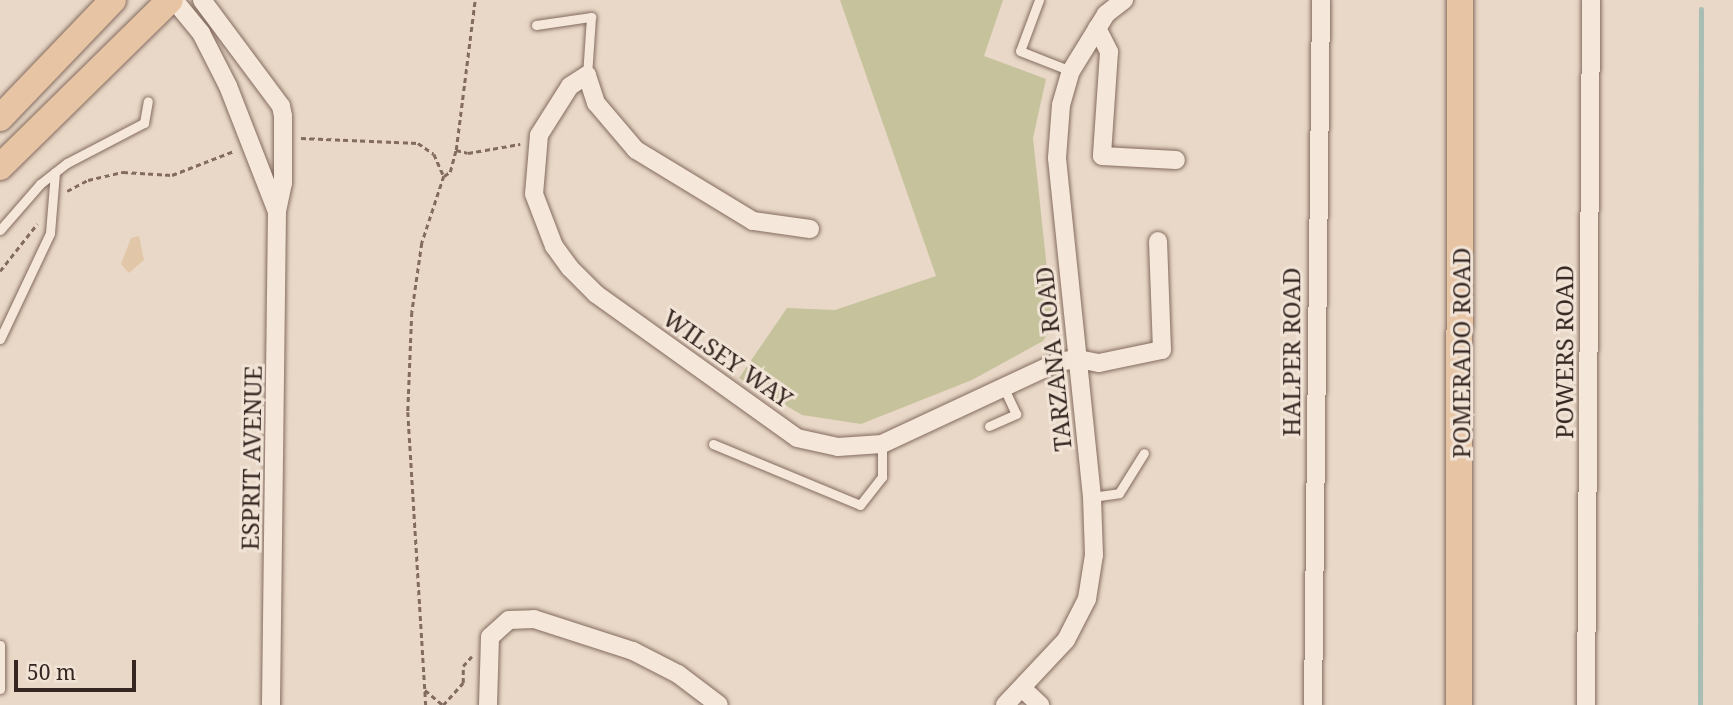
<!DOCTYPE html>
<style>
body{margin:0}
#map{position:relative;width:1733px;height:705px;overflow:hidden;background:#e9d8c7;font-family:"Noto Serif",serif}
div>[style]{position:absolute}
.green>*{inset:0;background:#c6c29c}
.sand>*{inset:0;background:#e1c7a8}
.stream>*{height:5px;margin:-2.5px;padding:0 2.5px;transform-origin:2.5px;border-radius:2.5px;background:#a8bdb3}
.path>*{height:2.5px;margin-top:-1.25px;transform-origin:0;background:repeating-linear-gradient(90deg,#836b5f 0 5px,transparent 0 8.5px)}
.roads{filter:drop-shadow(0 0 2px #836b5f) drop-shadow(0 0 2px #836b5f)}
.service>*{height:9px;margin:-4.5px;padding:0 4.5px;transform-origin:4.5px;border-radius:4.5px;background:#f5e7da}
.minor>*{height:18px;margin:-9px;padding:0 9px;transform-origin:9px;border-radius:9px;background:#f5e7da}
.primary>*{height:26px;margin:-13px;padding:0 13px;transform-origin:13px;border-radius:13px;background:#e7c5a4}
span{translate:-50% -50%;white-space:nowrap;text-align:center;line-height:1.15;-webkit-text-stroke:6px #f1e4d6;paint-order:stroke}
.street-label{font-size:24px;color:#352621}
.scale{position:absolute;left:14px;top:660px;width:122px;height:32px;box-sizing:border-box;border:4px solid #352621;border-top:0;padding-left:9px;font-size:21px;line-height:24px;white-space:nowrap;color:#352621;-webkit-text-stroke:5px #f1e4d6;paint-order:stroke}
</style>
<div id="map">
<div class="green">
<div style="clip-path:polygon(840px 0,1003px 0,984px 56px,1046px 79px,1033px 138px,1053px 326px,1043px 341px,972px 380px,861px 424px,802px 415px,739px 378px,787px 308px,835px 310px,936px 276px)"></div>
</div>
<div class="sand">
<div style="clip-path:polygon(139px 236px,144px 260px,129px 273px,121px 264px,131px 238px)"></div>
</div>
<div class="stream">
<div style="left:1700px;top:705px;width:696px;rotate:-89.92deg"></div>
</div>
<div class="path">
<div style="left:301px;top:138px;width:117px;rotate:2.4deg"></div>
<div style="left:418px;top:143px;width:19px;rotate:35deg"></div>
<div style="left:434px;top:154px;width:24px;rotate:66deg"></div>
<div style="left:444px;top:176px;width:71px;rotate:108.2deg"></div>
<div style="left:422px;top:243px;width:70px;rotate:98.2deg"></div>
<div style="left:412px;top:312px;width:100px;rotate:92.3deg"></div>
<div style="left:408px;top:412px;width:294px;rotate:86.5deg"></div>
<div style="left:456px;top:150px;width:12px;rotate:14deg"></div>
<div style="left:468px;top:153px;width:53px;rotate:-9.8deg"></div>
<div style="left:444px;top:176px;width:7px;rotate:-34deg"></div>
<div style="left:450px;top:172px;width:23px;rotate:-75deg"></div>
<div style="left:456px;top:150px;width:151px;rotate:-82.8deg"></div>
<div style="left:67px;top:191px;width:24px;rotate:-28deg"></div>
<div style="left:88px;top:180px;width:36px;rotate:-13deg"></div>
<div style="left:123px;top:172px;width:49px;rotate:3.5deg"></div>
<div style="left:172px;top:175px;width:66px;rotate:-21.2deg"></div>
<div style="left:0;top:271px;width:60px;rotate:-51.8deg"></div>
<div style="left:425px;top:690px;width:23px;rotate:40deg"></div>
<div style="left:443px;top:705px;width:30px;rotate:-48deg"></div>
<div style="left:463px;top:683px;width:17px;rotate:-90deg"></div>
<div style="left:463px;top:666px;width:13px;rotate:-48deg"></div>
</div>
<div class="roads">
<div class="service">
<div style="left:1039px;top:0;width:54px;rotate:110.4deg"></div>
<div style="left:1020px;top:51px;width:55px;rotate:21.4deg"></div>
<div style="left:536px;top:25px;width:56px;rotate:-8.3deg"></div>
<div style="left:591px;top:17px;width:58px;rotate:93.9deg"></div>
<div style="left:0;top:230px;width:61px;rotate:-49deg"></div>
<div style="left:40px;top:184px;width:34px;rotate:-38deg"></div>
<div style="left:67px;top:163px;width:87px;rotate:-27.5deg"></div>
<div style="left:144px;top:123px;width:22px;rotate:-80deg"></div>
<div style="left:0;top:339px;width:117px;rotate:-64.7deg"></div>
<div style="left:50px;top:233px;width:61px;rotate:-85.3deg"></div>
<div style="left:989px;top:426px;width:30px;rotate:-24deg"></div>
<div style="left:1016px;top:414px;width:29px;rotate:-115deg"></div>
<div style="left:713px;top:444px;width:159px;rotate:22.5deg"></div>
<div style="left:860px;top:505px;width:36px;rotate:-52deg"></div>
<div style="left:882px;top:477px;width:33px;rotate:-90deg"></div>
<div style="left:1092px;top:497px;width:27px;rotate:-8deg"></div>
<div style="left:1119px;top:493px;width:47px;rotate:-58deg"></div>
<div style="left:0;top:645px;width:44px;rotate:90deg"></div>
</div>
<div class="minor">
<div style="left:174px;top:0;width:43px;rotate:50.7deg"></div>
<div style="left:201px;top:33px;width:59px;rotate:63deg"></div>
<div style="left:228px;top:86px;width:132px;rotate:68.7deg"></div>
<div style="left:202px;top:0;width:132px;rotate:53.3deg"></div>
<div style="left:281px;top:106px;width:10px;rotate:79deg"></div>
<div style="left:283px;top:116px;width:67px;rotate:90deg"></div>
<div style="left:283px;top:183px;width:30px;rotate:102deg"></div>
<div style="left:277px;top:212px;width:493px;rotate:90.7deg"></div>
<div style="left:1097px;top:28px;width:27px;rotate:63deg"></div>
<div style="left:1109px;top:52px;width:104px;rotate:93.9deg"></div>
<div style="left:1102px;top:156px;width:74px;rotate:3.1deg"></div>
<div style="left:810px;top:229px;width:58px;rotate:-172deg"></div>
<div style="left:753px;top:221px;width:137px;rotate:-148.7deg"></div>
<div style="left:636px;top:150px;width:62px;rotate:-130.4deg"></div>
<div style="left:596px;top:103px;width:29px;rotate:-108deg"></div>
<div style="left:587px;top:75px;width:20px;rotate:147deg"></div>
<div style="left:570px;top:86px;width:58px;rotate:122.3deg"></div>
<div style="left:539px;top:135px;width:59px;rotate:94.8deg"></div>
<div style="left:534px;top:194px;width:56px;rotate:69deg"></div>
<div style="left:554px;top:246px;width:27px;rotate:54deg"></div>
<div style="left:570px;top:268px;width:37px;rotate:45deg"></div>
<div style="left:596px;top:294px;width:247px;rotate:35.6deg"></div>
<div style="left:797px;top:438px;width:42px;rotate:12.4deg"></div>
<div style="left:838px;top:447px;width:44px;rotate:-3.9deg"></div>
<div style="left:882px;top:444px;width:194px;rotate:-25deg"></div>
<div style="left:1058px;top:362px;width:20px;rotate:-9deg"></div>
<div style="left:1078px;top:359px;width:21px;rotate:11deg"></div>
<div style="left:1099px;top:363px;width:64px;rotate:-11.7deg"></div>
<div style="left:1162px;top:350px;width:109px;rotate:-92.1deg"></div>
<div style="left:1022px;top:688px;width:25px;rotate:43deg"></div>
<div style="left:488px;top:705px;width:68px;rotate:-88.3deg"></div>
<div style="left:490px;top:637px;width:25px;rotate:-42deg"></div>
<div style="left:509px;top:620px;width:25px;rotate:-2deg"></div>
<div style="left:534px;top:619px;width:104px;rotate:17.9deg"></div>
<div style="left:633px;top:651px;width:51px;rotate:27.1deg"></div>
<div style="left:678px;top:674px;width:51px;rotate:37.1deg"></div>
<div style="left:1005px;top:705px;width:89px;rotate:-46.8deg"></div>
<div style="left:1066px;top:640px;width:46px;rotate:-62.9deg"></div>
<div style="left:1087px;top:599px;width:45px;rotate:-81deg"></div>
<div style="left:1094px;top:555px;width:58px;rotate:-92deg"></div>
<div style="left:1092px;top:497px;width:341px;rotate:-95.9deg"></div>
<div style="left:1057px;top:158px;width:53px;rotate:-85.7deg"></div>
<div style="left:1061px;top:105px;width:35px;rotate:-74deg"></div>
<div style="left:1071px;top:71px;width:67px;rotate:-58.4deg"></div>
<div style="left:1106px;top:14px;width:23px;rotate:-38deg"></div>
<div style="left:1313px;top:705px;width:705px;rotate:-89.35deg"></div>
<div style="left:1586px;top:705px;width:705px;rotate:-89.59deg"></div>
</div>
<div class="primary">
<div style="left:0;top:118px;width:163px;rotate:-46.2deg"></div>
<div style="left:0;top:167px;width:238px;rotate:-44.5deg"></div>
<div style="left:1459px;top:705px;width:705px;rotate:-89.92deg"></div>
</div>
</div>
<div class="street-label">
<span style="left:1291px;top:352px;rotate:-90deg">HALPER ROAD</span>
<span style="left:1564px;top:352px;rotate:-90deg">POWERS ROAD</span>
<span style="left:1461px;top:353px;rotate:-90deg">POMERADO ROAD</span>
<span style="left:728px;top:358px;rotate:35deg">WILSEY WAY</span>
<span style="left:1053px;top:359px;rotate:-96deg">TARZANA ROAD</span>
<span style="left:251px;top:458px;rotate:-89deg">ESPRIT AVENUE</span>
</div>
<div class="scale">50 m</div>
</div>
